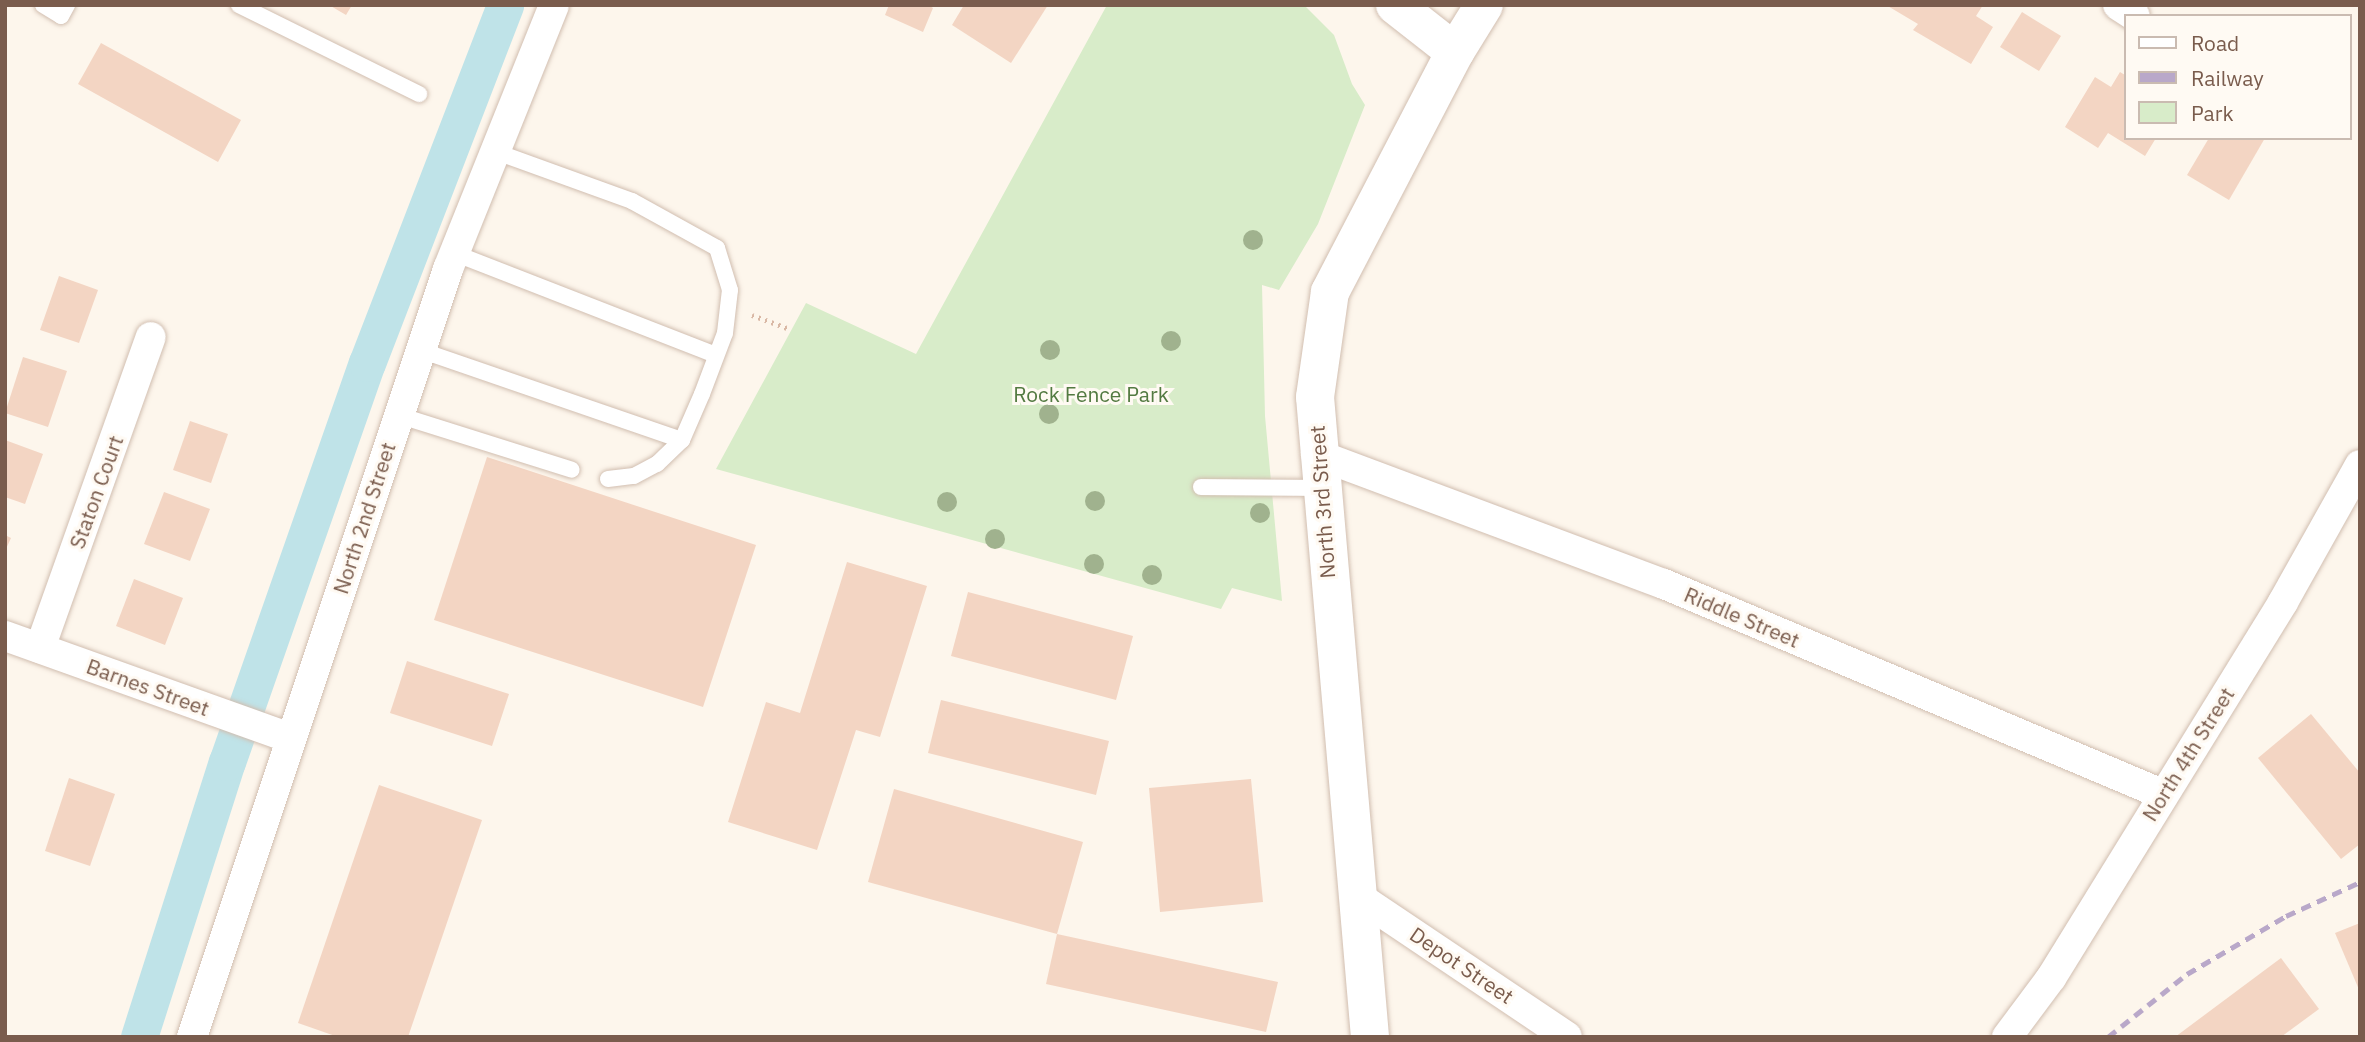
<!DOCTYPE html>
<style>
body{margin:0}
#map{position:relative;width:2365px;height:1042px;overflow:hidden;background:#fdf6ec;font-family:"IBM Plex Sans",sans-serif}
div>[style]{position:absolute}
.green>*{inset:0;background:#d8ecc9}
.canal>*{height:37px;margin:-18.5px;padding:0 18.5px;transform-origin:18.5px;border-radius:18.5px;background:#bfe3e8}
.building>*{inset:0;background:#f3d5c3}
.path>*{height:4.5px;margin-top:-2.25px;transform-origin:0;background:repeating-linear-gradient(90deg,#d9b8a5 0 2px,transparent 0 7px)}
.roads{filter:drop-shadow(0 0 2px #d1beb0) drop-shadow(0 0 2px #d1beb0)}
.lane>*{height:16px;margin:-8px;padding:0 8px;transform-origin:8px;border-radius:8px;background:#fff}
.street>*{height:30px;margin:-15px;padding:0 15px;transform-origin:15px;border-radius:15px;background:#fff}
.secondary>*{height:38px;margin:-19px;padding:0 19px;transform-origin:19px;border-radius:19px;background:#fff}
.rail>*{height:5px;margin-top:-2.5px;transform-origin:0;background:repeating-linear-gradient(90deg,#b9a8c9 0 10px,transparent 0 17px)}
.trees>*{width:20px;height:20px;margin:-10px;border-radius:50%;background:#a0b28e}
span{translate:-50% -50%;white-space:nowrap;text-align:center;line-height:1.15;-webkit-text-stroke:6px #fffaf3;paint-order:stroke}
.park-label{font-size:21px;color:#537a41}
.street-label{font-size:21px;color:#7a5c4d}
.frame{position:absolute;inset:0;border:7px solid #7a5c4d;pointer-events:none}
.legend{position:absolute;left:2124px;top:14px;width:228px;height:126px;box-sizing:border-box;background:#fffaf3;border:2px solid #cabbb1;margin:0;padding:9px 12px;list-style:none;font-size:21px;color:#7a5c4d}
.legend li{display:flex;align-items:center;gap:14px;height:35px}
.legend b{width:35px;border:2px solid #cabbb1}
</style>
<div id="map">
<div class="green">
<div style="clip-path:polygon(1107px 5px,1304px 5px,1334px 35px,1352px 84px,1365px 105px,1318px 224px,1279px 290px,1262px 285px,1265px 416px,1282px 601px,1232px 588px,1221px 609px,716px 469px,806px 303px,916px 354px)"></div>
</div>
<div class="canal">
<div style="left:139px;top:1037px;width:289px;rotate:-72.3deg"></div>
<div style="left:227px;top:762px;width:423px;rotate:-70.7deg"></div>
<div style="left:367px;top:363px;width:384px;rotate:-68.9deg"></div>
</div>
<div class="building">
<div style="clip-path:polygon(329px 5px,352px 5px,346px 15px)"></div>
<div style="clip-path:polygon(889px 5px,928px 5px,933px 8px,923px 32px,885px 15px)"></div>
<div style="clip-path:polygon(964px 5px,1048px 5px,1011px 63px,952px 25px)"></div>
<div style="clip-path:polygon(1886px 5px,1983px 5px,1976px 16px,1993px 27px,1971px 64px,1913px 30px,1918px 24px)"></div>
<div style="clip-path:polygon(2022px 12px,2061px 36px,2039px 71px,2000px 47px)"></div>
<div style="clip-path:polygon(101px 43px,241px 120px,218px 162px,78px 84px)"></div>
<div style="clip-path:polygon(2120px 72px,2125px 75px,2125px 138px,2156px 138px,2145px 156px,2108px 133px,2098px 148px,2065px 127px,2095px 77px,2111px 87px)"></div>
<div style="clip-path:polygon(2209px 138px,2265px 138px,2229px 200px,2187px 175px)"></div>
<div style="clip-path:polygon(59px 276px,98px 290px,79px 343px,40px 330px)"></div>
<div style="clip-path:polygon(23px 357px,67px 371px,48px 427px,5px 413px)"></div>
<div style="clip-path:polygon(190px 421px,228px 434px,211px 483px,173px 470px)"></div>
<div style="clip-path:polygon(5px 440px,43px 454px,25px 504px,5px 497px)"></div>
<div style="clip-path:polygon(487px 457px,756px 545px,703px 707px,434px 620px)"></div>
<div style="clip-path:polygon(164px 492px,210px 509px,190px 561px,144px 544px)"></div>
<div style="clip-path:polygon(5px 535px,11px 538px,5px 551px)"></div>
<div style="clip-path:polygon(847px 562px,927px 586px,880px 737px,856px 730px,817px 850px,728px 822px,766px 702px,800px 713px)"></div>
<div style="clip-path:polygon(134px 579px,183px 598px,165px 645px,116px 626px)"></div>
<div style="clip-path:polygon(968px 592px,1133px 636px,1116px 700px,951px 656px)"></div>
<div style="clip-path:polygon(407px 661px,509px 694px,492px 746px,390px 713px)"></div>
<div style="clip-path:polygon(941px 700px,1109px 741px,1096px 795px,928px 753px)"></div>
<div style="clip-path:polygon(2311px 714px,2360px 773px,2360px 844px,2341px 859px,2258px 758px)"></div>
<div style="clip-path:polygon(69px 778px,115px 794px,90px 866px,45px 851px)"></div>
<div style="clip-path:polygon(1251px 779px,1263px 902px,1160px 912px,1149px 788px)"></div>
<div style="clip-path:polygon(379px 785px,482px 820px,408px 1037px,338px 1037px,298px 1023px)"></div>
<div style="clip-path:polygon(894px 789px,1083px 842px,1057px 934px,868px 882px)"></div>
<div style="clip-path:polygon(2360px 923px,2360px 992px,2335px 933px)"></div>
<div style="clip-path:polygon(1057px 934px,1278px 982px,1266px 1032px,1046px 984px)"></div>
<div style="clip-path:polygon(2281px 958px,2319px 1009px,2281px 1037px,2175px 1037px)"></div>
</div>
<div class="path">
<div style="left:752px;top:315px;width:40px;rotate:20.2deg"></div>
</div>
<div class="roads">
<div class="lane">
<div style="left:43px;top:5px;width:21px;rotate:31deg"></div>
<div style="left:61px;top:16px;width:13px;rotate:-61deg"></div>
<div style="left:239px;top:5px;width:201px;rotate:26.3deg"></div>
<div style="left:454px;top:253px;width:281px;rotate:21.3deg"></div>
<div style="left:420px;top:350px;width:277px;rotate:19deg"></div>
<div style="left:682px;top:440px;width:50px;rotate:-66.5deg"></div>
<div style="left:702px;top:394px;width:65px;rotate:-69.3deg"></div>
<div style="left:725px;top:333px;width:43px;rotate:-83.4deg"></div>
<div style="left:730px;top:290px;width:44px;rotate:-107.2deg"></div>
<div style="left:717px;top:248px;width:97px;rotate:-151.1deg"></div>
<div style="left:632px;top:201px;width:147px;rotate:-160.1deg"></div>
<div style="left:398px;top:415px;width:182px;rotate:17.5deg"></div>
<div style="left:608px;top:479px;width:26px;rotate:-7deg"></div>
<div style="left:634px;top:476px;width:26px;rotate:-28deg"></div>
<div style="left:657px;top:464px;width:35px;rotate:-44deg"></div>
<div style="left:1201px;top:487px;width:118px;rotate:0.5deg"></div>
</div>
<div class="street">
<div style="left:2118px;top:5px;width:20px;rotate:33deg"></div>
<div style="left:1316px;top:454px;width:371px;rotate:20.5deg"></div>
<div style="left:1664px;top:584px;width:540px;rotate:22.86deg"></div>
<div style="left:5px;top:636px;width:303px;rotate:19.7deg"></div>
<div style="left:40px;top:648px;width:330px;rotate:-70.4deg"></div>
<div style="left:1356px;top:895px;width:254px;rotate:33.9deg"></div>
<div style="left:192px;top:1037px;width:810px;rotate:-71.57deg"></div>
<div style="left:448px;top:269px;width:284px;rotate:-68.1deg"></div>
<div style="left:2007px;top:1037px;width:74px;rotate:-53.3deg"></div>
<div style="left:2051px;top:978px;width:442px;rotate:-58.3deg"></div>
<div style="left:2283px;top:602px;width:157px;rotate:-60.7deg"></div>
</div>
<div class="secondary">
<div style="left:1395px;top:5px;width:76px;rotate:38.1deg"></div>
<div style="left:1370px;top:1037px;width:642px;rotate:-94.91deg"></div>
<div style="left:1315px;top:397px;width:106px;rotate:-81.9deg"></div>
<div style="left:1330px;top:292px;width:271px;rotate:-62.5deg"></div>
<div style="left:1455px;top:52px;width:55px;rotate:-58.3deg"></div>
</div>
</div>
<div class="rail">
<div style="left:2108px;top:1037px;width:101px;rotate:-38.6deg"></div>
<div style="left:2187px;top:974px;width:115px;rotate:-30.4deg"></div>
<div style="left:2286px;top:916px;width:81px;rotate:-24.7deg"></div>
</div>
<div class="trees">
<div style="left:1253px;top:240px"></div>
<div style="left:1171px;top:341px"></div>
<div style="left:1050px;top:350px"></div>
<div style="left:1049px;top:414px"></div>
<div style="left:1095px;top:501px"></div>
<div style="left:947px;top:502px"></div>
<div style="left:1260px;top:513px"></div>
<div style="left:995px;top:539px"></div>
<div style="left:1094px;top:564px"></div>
<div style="left:1152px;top:575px"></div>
</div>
<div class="park-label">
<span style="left:1091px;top:394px">Rock Fence Park</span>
</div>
<div class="street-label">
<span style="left:96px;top:492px;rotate:-70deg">Staton Court</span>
<span style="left:1322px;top:502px;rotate:-94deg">North 3rd Street</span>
<span style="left:364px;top:518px;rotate:-72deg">North 2nd Street</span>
<span style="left:1742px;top:617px;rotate:23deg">Riddle Street</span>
<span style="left:148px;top:687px;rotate:20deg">Barnes Street</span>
<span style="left:2188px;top:754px;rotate:-58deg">North 4th Street</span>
<span style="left:1462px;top:965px;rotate:34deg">Depot Street</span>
</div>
<div class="frame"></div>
<ul class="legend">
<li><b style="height:9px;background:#fff"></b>Road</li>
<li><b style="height:9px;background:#b9a8c9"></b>Railway</li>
<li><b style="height:19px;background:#d8ecc9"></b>Park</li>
</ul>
</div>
